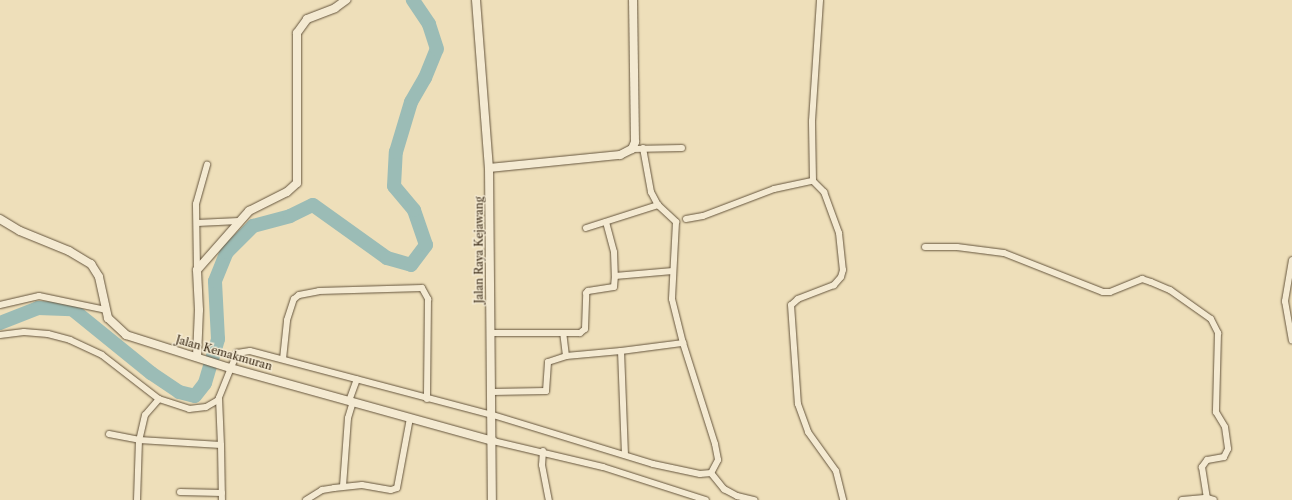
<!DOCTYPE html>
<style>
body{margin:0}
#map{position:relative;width:1292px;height:500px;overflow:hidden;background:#eedfba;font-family:"Libre Caslon Text",serif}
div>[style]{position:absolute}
.river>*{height:14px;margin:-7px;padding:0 7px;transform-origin:7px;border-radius:7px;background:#9bbcb6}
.roads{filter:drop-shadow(0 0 1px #65553d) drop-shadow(0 0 1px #65553d)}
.minor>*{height:6px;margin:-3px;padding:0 3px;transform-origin:3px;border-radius:3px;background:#f4ead2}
.tertiary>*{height:8px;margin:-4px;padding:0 4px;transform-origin:4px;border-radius:4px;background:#f4ead2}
span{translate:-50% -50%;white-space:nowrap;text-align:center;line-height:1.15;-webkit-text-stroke:3px #f4ead2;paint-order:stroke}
.street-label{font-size:11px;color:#372713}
</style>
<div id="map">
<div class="river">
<div style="left:0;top:323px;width:41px;rotate:-21.5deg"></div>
<div style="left:38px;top:308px;width:34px;rotate:2deg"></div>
<div style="left:72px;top:309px;width:102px;rotate:39deg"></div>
<div style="left:151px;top:373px;width:34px;rotate:34deg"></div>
<div style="left:179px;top:392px;width:16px;rotate:14deg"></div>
<div style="left:195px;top:396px;width:16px;rotate:-52deg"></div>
<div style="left:205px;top:383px;width:46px;rotate:-73.5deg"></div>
<div style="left:218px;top:339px;width:58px;rotate:-93deg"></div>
<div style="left:215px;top:281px;width:31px;rotate:-68deg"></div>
<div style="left:227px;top:252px;width:37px;rotate:-45deg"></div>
<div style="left:253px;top:226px;width:38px;rotate:-15deg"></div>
<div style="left:290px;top:216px;width:25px;rotate:-26deg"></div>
<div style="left:313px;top:205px;width:91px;rotate:35.6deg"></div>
<div style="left:387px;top:258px;width:25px;rotate:16deg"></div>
<div style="left:411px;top:265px;width:25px;rotate:-53deg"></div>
<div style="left:426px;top:245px;width:37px;rotate:-109deg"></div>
<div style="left:414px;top:210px;width:31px;rotate:-130deg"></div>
<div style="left:394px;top:186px;width:34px;rotate:-87deg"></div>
<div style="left:396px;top:152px;width:52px;rotate:-73.3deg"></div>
<div style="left:411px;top:102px;width:28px;rotate:-60deg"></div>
<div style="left:425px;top:78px;width:31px;rotate:-68deg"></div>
<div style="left:437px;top:49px;width:26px;rotate:-108deg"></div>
<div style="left:429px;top:24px;width:29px;rotate:-124deg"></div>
</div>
<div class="roads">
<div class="minor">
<div style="left:643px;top:148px;width:45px;rotate:79.7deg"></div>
<div style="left:651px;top:192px;width:15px;rotate:62deg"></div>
<div style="left:658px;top:205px;width:25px;rotate:43deg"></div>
<div style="left:676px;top:222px;width:77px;rotate:93deg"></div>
<div style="left:672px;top:299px;width:45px;rotate:76deg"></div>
<div style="left:683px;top:343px;width:106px;rotate:72.4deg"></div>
<div style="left:715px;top:444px;width:16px;rotate:79deg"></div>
<div style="left:718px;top:460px;width:15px;rotate:118deg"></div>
<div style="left:632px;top:149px;width:50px;rotate:-1.1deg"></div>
<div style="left:813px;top:181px;width:60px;rotate:-91deg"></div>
<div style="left:812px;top:121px;width:121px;rotate:-86.2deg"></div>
<div style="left:686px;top:219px;width:17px;rotate:-10deg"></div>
<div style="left:703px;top:216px;width:76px;rotate:-20.8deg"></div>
<div style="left:774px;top:189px;width:40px;rotate:-12deg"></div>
<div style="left:813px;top:181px;width:16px;rotate:45deg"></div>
<div style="left:824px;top:192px;width:44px;rotate:69.9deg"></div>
<div style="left:839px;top:233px;width:37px;rotate:84deg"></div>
<div style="left:843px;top:270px;width:7px;rotate:106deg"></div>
<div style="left:841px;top:277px;width:11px;rotate:131deg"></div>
<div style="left:834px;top:285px;width:39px;rotate:159deg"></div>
<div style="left:798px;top:299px;width:9px;rotate:139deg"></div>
<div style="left:791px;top:305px;width:99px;rotate:86deg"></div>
<div style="left:798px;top:404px;width:30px;rotate:70deg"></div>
<div style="left:808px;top:432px;width:48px;rotate:54.3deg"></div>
<div style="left:836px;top:471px;width:30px;rotate:76deg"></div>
<div style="left:606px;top:222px;width:31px;rotate:75deg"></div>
<div style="left:614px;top:252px;width:24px;rotate:88deg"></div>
<div style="left:197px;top:223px;width:42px;rotate:-2.7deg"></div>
<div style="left:586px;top:228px;width:76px;rotate:-17.7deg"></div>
<div style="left:925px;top:247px;width:32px"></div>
<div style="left:957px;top:247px;width:47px;rotate:7.3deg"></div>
<div style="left:1004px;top:253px;width:106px;rotate:21.5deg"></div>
<div style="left:1103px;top:292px;width:7px"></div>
<div style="left:1110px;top:292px;width:35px;rotate:-22deg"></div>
<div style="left:1142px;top:279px;width:9px;rotate:18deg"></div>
<div style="left:1151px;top:282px;width:21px;rotate:23deg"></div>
<div style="left:1170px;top:290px;width:50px;rotate:35.3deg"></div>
<div style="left:1211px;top:319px;width:16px;rotate:63deg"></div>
<div style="left:1218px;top:333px;width:79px;rotate:91.5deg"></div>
<div style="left:1216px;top:412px;width:17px;rotate:59deg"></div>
<div style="left:1225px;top:427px;width:22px;rotate:82deg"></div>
<div style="left:1228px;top:449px;width:9px;rotate:117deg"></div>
<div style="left:1224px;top:457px;width:17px;rotate:170deg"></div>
<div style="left:1207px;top:460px;width:9px;rotate:126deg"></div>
<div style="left:1202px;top:467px;width:31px;rotate:81deg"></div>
<div style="left:1292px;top:260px;width:42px;rotate:99.7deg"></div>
<div style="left:1285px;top:301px;width:40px;rotate:80deg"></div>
<div style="left:197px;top:270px;width:66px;rotate:-90.9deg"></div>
<div style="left:196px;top:204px;width:41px;rotate:-74.2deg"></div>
<div style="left:0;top:305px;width:40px;rotate:-13deg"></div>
<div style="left:39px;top:296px;width:68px;rotate:11.8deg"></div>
<div style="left:490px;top:333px;width:90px"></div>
<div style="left:580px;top:333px;width:6px;rotate:-39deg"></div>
<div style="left:585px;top:329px;width:36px;rotate:-88deg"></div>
<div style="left:586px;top:293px;width:3px;rotate:-45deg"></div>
<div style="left:588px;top:291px;width:26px;rotate:-9deg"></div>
<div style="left:614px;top:287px;width:11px;rotate:-85deg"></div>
<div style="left:615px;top:276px;width:58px;rotate:-4.9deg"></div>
<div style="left:0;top:335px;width:24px;rotate:-7deg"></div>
<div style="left:24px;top:332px;width:24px;rotate:5deg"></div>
<div style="left:48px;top:334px;width:23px;rotate:15deg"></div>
<div style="left:70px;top:340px;width:35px;rotate:25deg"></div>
<div style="left:102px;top:355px;width:72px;rotate:37.7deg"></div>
<div style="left:159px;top:399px;width:32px;rotate:18deg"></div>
<div style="left:189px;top:409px;width:17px;rotate:-7deg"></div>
<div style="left:206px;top:407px;width:14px;rotate:-30deg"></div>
<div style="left:218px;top:400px;width:51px;rotate:-68deg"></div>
<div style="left:237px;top:353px;width:13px;rotate:-9deg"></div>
<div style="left:250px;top:351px;width:251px;rotate:14.8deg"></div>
<div style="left:493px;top:415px;width:167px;rotate:17deg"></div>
<div style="left:653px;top:464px;width:48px;rotate:12deg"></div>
<div style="left:700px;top:474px;width:11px;rotate:-5deg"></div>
<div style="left:711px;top:473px;width:21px;rotate:51deg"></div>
<div style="left:724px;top:489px;width:15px;rotate:28deg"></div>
<div style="left:737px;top:496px;width:18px;rotate:13deg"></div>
<div style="left:566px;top:356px;width:55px;rotate:-5.2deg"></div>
<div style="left:283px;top:359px;width:39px;rotate:-84deg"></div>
<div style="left:287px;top:320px;width:22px;rotate:-72deg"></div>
<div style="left:294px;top:299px;width:6px;rotate:-39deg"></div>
<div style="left:299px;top:295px;width:20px;rotate:-11deg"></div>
<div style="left:319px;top:291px;width:103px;rotate:-1.7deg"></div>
<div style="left:422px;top:288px;width:13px;rotate:61deg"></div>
<div style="left:428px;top:299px;width:100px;rotate:90.6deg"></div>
<div style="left:492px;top:392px;width:54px;rotate:-1.1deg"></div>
<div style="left:546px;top:391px;width:29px;rotate:-86deg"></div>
<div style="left:548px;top:362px;width:19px;rotate:-18deg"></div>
<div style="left:566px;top:356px;width:23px;rotate:-97deg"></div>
<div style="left:219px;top:398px;width:47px;rotate:87.6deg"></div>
<div style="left:159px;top:399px;width:21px;rotate:131deg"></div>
<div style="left:145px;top:415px;width:26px;rotate:103deg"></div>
<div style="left:139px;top:440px;width:82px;rotate:3.5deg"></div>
<div style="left:221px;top:445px;width:55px;rotate:89deg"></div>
<div style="left:349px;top:401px;width:23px;rotate:-70deg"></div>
<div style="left:109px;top:434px;width:31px;rotate:11deg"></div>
<div style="left:139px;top:440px;width:60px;rotate:91.9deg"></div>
<div style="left:493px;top:441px;width:113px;rotate:13.3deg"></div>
<div style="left:603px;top:467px;width:108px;rotate:17.8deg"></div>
<div style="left:543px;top:451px;width:14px;rotate:94deg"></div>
<div style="left:542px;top:465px;width:36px;rotate:79deg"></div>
<div style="left:625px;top:455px;width:104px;rotate:-92.2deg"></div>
<div style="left:621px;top:351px;width:63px;rotate:-7.4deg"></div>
<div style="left:343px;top:486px;width:68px;rotate:-85.8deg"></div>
<div style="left:348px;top:418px;width:17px;rotate:-73deg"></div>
<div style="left:180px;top:492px;width:42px;rotate:1.4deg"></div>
<div style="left:306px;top:500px;width:19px;rotate:-32deg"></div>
<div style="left:322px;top:490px;width:12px;rotate:-9deg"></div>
<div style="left:334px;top:488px;width:28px;rotate:-6deg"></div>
<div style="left:362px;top:485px;width:29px;rotate:10deg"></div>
<div style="left:391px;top:490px;width:6px;rotate:-18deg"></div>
<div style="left:397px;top:488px;width:71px;rotate:-79.5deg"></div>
<div style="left:1182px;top:500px;width:25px;rotate:-5deg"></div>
<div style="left:1207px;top:498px;width:7px;rotate:16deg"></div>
</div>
<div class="tertiary">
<div style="left:476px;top:0;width:169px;rotate:85.6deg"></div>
<div style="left:489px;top:168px;width:332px;rotate:89.5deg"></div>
<div style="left:489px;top:168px;width:132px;rotate:-5.7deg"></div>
<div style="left:620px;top:155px;width:13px;rotate:-27deg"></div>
<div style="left:632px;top:149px;width:8px;rotate:-67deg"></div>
<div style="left:635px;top:142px;width:142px;rotate:-90.8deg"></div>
<div style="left:0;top:219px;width:23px;rotate:31deg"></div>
<div style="left:20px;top:231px;width:53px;rotate:22.2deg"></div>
<div style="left:69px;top:251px;width:26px;rotate:31deg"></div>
<div style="left:91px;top:264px;width:15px;rotate:58deg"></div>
<div style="left:99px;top:277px;width:42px;rotate:77.6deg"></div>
<div style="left:108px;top:318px;width:25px;rotate:43deg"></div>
<div style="left:126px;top:335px;width:109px;rotate:17.6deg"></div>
<div style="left:230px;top:368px;width:273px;rotate:15.5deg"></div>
<div style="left:197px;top:357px;width:47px;rotate:-87.6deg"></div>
<div style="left:199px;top:310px;width:40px;rotate:-92.9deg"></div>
<div style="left:197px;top:270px;width:79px;rotate:-48.6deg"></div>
<div style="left:249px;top:211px;width:42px;rotate:-26.6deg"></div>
<div style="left:287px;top:192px;width:13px;rotate:-42deg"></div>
<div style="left:297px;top:183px;width:150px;rotate:-90deg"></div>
<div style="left:297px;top:33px;width:17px;rotate:-54deg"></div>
<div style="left:307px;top:19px;width:30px;rotate:-21deg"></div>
<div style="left:335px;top:8px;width:14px;rotate:-36deg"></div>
</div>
</div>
<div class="street-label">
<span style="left:479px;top:250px;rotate:-90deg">Jalan Raya Kejawang</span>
<span style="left:224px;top:353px;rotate:16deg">Jalan Kemakmuran</span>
</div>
</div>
